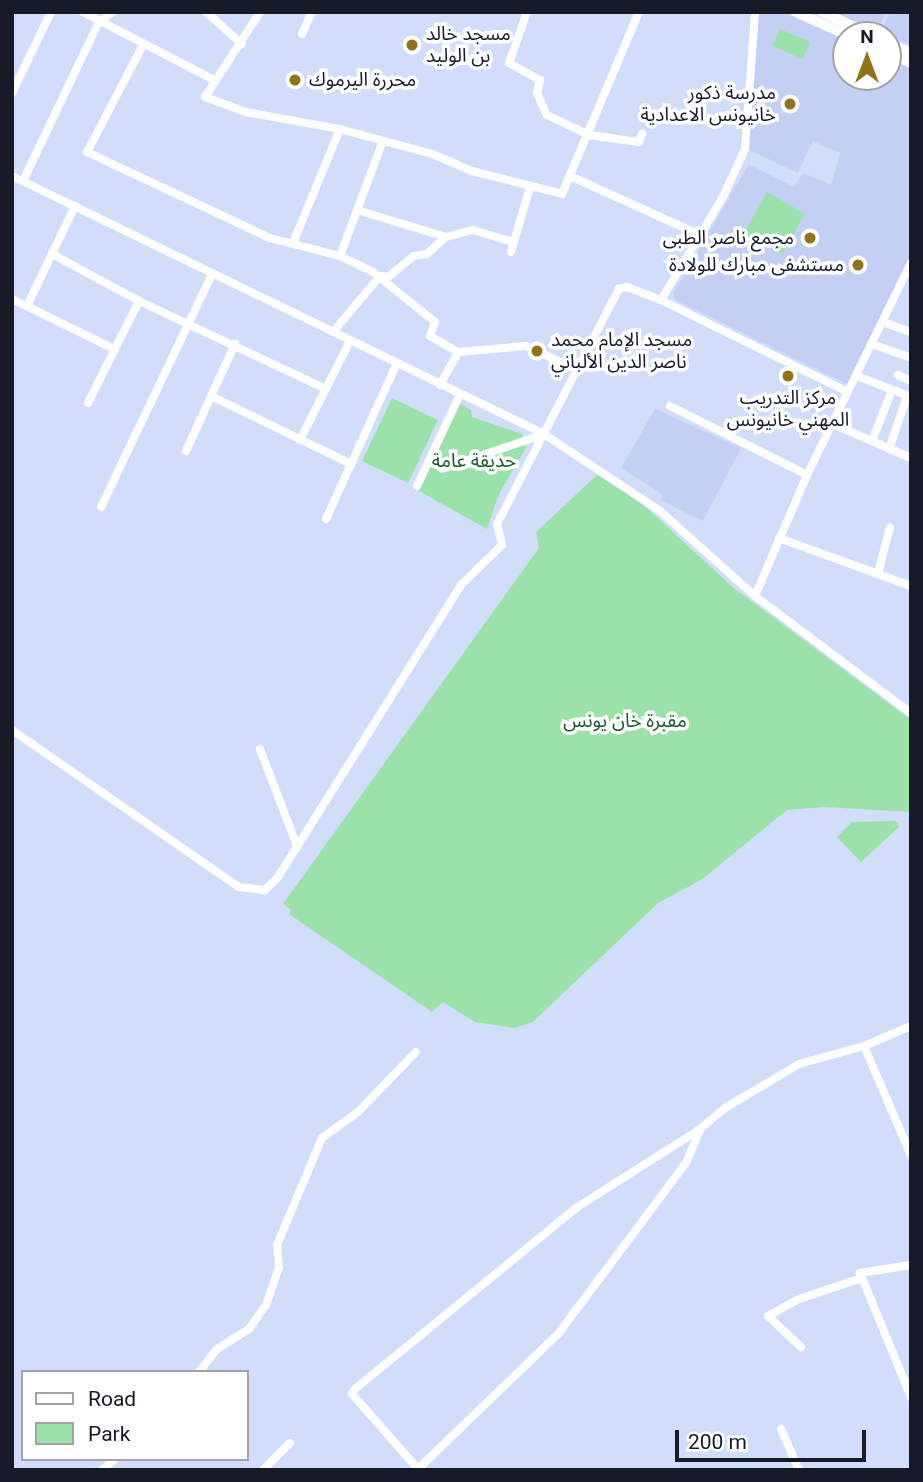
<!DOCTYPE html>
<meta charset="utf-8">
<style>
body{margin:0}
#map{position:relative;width:923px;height:1482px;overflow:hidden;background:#d2ddfa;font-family:Roboto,"Noto Sans Arabic",sans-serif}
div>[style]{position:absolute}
.built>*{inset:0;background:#c4d0f3}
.green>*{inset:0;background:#9be1aa}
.minor>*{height:8px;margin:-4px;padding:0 4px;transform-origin:4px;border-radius:4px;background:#fff}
.major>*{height:10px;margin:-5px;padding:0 5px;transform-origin:5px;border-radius:5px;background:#fff}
.dots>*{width:19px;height:19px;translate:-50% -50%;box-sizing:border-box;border:4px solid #fefefe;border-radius:50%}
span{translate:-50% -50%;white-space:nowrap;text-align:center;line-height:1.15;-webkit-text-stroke:7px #fefefe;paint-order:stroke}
.poi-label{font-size:19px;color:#161a27}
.left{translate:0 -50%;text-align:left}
.right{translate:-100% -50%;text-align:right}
.park-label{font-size:19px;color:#16592d}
.frame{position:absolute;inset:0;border:14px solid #161a27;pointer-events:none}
.legend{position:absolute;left:21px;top:1370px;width:228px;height:91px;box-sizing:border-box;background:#fefefe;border:2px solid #a1a3a8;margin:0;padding:9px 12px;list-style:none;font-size:21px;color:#161a27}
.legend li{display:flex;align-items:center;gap:14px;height:35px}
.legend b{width:35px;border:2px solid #a1a3a8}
.north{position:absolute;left:832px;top:21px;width:70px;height:70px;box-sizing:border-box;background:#fefefe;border:2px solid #a1a3a8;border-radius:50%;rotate:0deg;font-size:19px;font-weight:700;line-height:28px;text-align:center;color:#161a27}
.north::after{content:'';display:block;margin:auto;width:24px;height:32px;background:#907419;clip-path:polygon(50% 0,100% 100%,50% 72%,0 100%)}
.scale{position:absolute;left:675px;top:1430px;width:191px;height:32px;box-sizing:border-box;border:4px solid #161a27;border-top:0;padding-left:9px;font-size:21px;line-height:24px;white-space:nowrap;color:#161a27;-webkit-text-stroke:5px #fefefe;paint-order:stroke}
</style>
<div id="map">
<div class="built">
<div style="clip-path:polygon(759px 12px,783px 12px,846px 40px,846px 77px,888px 77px,888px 58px,911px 68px,911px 256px,849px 385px,675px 300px,673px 294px,749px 164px,794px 187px,803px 173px,831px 185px,840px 153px,813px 141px,798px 173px,747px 149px)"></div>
<div style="clip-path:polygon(832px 12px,886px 12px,877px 32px)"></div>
<div style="clip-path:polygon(890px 12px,911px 12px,911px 45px,881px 32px)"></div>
<div style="clip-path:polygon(655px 409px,741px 448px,703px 521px,660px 500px,662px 494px,621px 468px)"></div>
</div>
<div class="green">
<div style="clip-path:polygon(780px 29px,810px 42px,803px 59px,772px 46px)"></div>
<div style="clip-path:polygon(767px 192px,805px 214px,782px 254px,744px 233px)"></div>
<div style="clip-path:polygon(392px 398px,438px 420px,408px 483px,362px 461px)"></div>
<div style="clip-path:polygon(460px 404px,471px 410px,472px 417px,522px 434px,526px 448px,499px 494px,487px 529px,419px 491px)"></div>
<div style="clip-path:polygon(597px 475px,638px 500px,735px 589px,911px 720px,911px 812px,824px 807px,787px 810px,701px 880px,658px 903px,533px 1022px,515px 1028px,475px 1022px,443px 1002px,432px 1012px,289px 914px,291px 910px,283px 904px,539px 548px,536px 532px)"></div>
<div style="clip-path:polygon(895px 821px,900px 826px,861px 862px,837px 837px,852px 822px)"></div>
</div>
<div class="minor">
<div style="left:83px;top:12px;width:148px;rotate:27.4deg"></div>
<div style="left:206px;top:12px;width:48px;rotate:41.6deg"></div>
<div style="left:260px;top:12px;width:101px;rotate:122.9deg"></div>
<div style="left:205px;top:97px;width:44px;rotate:20.1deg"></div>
<div style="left:246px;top:112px;width:96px;rotate:10.3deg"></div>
<div style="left:340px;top:129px;width:95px;rotate:15.2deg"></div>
<div style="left:432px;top:154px;width:43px;rotate:23deg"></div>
<div style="left:472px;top:171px;width:93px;rotate:14.3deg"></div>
<div style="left:562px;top:194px;width:198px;rotate:-67.1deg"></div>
<div style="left:527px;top:12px;width:54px;rotate:109.4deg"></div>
<div style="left:509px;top:63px;width:35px;rotate:29deg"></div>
<div style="left:540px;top:80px;width:13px;rotate:103deg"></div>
<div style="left:537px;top:93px;width:24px;rotate:66deg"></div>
<div style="left:547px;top:115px;width:47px;rotate:25.5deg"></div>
<div style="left:589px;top:135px;width:50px;rotate:8deg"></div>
<div style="left:639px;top:142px;width:9px;rotate:-69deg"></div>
<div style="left:302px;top:34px;width:24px;rotate:-66deg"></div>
<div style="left:143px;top:45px;width:121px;rotate:117.6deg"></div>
<div style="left:87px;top:152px;width:202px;rotate:25.2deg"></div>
<div style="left:270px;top:238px;width:72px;rotate:14.4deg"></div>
<div style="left:340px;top:256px;width:37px;rotate:26deg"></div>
<div style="left:373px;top:272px;width:80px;rotate:38.9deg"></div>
<div style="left:435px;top:322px;width:15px;rotate:110deg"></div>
<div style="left:430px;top:336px;width:32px;rotate:30deg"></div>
<div style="left:458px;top:352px;width:68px;rotate:-5deg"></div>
<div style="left:526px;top:346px;width:54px;rotate:25.1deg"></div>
<div style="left:12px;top:93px;width:90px;rotate:-64.3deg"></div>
<div style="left:12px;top:176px;width:591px;rotate:25.87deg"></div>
<div style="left:544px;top:434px;width:139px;rotate:33.6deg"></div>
<div style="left:660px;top:511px;width:127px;rotate:41.8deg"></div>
<div style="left:755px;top:596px;width:195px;rotate:36.9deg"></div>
<div style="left:570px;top:176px;width:143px;rotate:24.4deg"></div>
<div style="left:23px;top:181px;width:176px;rotate:-64.5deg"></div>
<div style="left:99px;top:22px;width:17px;rotate:-36deg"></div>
<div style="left:357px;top:210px;width:93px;rotate:16.9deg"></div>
<div style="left:293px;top:243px;width:123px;rotate:-67.6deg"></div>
<div style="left:511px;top:252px;width:68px;rotate:-73.7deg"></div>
<div style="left:52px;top:254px;width:99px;rotate:28.4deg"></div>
<div style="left:139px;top:301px;width:204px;rotate:25.2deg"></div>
<div style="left:340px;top:256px;width:121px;rotate:-69.6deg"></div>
<div style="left:12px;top:299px;width:114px;rotate:26.1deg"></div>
<div style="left:661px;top:300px;width:120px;rotate:-59deg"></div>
<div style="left:723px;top:197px;width:53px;rotate:-65.4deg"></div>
<div style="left:745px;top:149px;width:137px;rotate:-85.8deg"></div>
<div style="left:27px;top:306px;width:111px;rotate:-64.4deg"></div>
<div style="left:883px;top:322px;width:30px;rotate:20deg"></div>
<div style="left:333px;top:332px;width:73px;rotate:-50deg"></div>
<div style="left:380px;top:276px;width:8px;rotate:7deg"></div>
<div style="left:388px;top:277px;width:33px;rotate:-39deg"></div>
<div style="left:414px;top:256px;width:13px;rotate:-9deg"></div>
<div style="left:427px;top:254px;width:25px;rotate:-42deg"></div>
<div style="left:446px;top:237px;width:28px;rotate:-15deg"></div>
<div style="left:473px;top:230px;width:42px;rotate:16.7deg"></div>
<div style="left:872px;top:344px;width:41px;rotate:19.7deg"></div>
<div style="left:898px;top:375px;width:14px;rotate:25deg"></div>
<div style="left:857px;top:376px;width:58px;rotate:21.3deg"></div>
<div style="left:440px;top:385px;width:38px;rotate:-61deg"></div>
<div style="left:211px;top:396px;width:156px;rotate:25.9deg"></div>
<div style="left:88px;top:403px;width:114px;rotate:-63.4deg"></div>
<div style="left:670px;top:406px;width:153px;rotate:26.7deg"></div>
<div style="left:833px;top:424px;width:85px;rotate:23.6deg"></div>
<div style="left:300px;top:440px;width:111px;rotate:-63.2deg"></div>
<div style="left:872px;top:441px;width:55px;rotate:-68.6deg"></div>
<div style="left:889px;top:449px;width:56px;rotate:-71.2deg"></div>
<div style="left:186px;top:451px;width:118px;rotate:-65.4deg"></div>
<div style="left:442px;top:469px;width:108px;rotate:-18.9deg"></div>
<div style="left:417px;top:486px;width:102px;rotate:-64.9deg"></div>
<div style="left:101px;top:507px;width:258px;rotate:-64.5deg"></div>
<div style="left:326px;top:519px;width:171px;rotate:-65.5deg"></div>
<div style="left:779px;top:538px;width:140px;rotate:20deg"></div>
<div style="left:878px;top:573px;width:47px;rotate:-75.1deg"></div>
<div style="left:755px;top:596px;width:132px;rotate:-66.7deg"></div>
<div style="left:807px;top:475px;width:236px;rotate:-63.9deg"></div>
<div style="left:12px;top:730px;width:276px;rotate:34.7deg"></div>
<div style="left:239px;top:887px;width:26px;rotate:7deg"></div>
<div style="left:265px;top:890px;width:18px;rotate:-45deg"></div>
<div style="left:278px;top:877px;width:345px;rotate:-57.9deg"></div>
<div style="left:461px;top:585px;width:57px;rotate:-44.3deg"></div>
<div style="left:502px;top:545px;width:22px;rotate:-103deg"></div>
<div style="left:497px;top:524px;width:265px;rotate:-62.6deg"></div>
<div style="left:619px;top:289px;width:8px;rotate:-14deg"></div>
<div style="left:627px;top:287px;width:36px;rotate:21deg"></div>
<div style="left:661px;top:300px;width:208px;rotate:26.2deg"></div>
<div style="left:260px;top:749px;width:104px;rotate:69.1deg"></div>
<div style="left:864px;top:1046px;width:119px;rotate:66.7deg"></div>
<div style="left:911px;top:1265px;width:52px;rotate:171.1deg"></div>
<div style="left:860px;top:1273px;width:134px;rotate:67.6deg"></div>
<div style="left:801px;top:1347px;width:45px;rotate:-136.8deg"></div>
<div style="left:768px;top:1316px;width:35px;rotate:-29deg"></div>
<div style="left:799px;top:1299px;width:66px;rotate:-18.4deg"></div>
<div style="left:199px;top:1372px;width:29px;rotate:-52deg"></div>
<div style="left:217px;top:1349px;width:38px;rotate:-32deg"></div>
<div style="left:249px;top:1329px;width:29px;rotate:-55deg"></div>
<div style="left:266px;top:1305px;width:40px;rotate:-71.1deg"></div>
<div style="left:279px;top:1267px;width:22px;rotate:-95deg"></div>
<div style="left:277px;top:1245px;width:116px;rotate:-67.2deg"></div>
<div style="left:322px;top:1138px;width:46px;rotate:-36.1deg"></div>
<div style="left:359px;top:1111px;width:82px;rotate:-46deg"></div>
<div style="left:781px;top:1429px;width:45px;rotate:66.3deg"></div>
<div style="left:418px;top:1469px;width:100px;rotate:-131.3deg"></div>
<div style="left:352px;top:1394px;width:6px;rotate:-59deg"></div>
<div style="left:355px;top:1389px;width:286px;rotate:-39.3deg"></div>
<div style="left:576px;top:1208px;width:147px;rotate:-32.5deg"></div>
<div style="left:700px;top:1129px;width:33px;rotate:-40deg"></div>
<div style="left:725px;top:1108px;width:86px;rotate:-30.7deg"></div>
<div style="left:799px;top:1064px;width:67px;rotate:-15.5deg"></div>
<div style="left:864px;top:1046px;width:51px;rotate:-23.1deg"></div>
<div style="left:102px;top:1470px;width:17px;rotate:-40deg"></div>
<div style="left:263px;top:1470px;width:38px;rotate:-45deg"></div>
<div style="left:417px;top:1470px;width:196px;rotate:-44deg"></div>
<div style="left:558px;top:1334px;width:214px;rotate:-53.2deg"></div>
<div style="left:686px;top:1163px;width:36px;rotate:-67deg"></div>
</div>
<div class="major">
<div style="left:796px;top:12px;width:56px;rotate:24.3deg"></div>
<div style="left:822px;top:12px;width:54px;rotate:25.1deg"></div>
<div style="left:888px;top:43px;width:25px;rotate:23deg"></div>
<div style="left:888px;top:53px;width:25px;rotate:23deg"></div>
</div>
<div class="dots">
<div style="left:412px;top:45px;background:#907419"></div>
<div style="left:295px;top:80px;background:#907419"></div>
<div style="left:790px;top:104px;background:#907419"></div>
<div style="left:810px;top:238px;background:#907419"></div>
<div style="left:858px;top:265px;background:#907419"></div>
<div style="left:537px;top:351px;background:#907419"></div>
<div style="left:788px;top:376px;background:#907419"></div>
</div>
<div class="poi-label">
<span class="left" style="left:426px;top:45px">مسجد خالد<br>بن الوليد</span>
<span class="left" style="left:309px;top:80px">محررة اليرموك</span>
<span class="right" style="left:776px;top:104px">مدرسة ذكور<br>خانيونس الاعدادية</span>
<span class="right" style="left:794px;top:238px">مجمع ناصر الطبى</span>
<span class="right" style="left:844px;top:265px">مستشفى مبارك للولادة</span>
<span class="left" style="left:551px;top:351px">مسجد الإمام محمد<br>ناصر الدين الألباني</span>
<span style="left:788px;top:409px">مركز التدريب<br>المهني خانيونس</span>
</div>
<div class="park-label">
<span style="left:474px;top:461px">حديقة عامة</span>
<span style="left:625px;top:721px">مقبرة خان يونس</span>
</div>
<div class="frame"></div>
<ul class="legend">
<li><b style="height:9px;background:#fff"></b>Road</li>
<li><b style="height:19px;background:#9be1aa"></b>Park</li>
</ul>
<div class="north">N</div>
<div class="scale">200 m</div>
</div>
